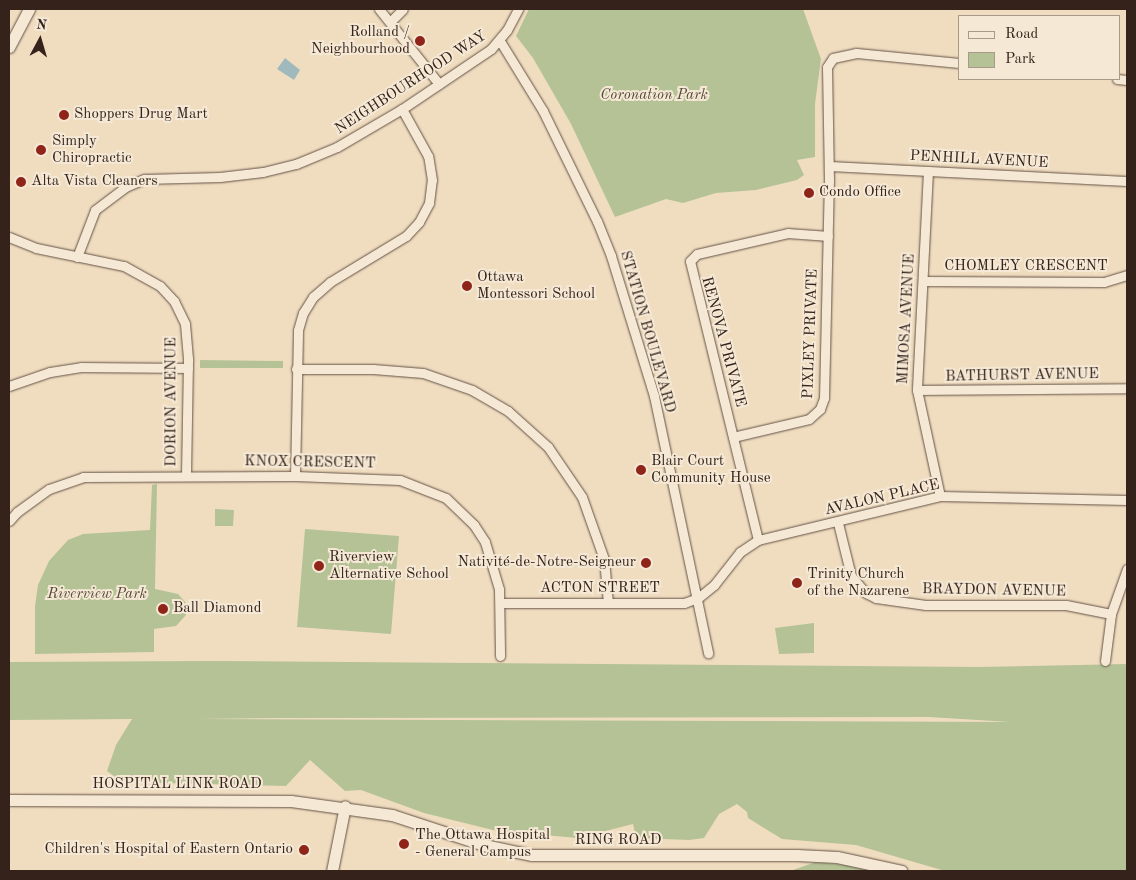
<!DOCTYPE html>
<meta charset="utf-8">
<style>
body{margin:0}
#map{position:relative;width:1136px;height:880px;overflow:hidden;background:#f0ddc0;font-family:"Old Standard TT",serif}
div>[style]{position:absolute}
.green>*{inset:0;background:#b4c296}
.water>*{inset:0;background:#9fb9bd}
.roads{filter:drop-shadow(0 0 1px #645144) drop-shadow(0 0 1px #645144)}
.minor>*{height:9px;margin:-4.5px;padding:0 4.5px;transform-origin:4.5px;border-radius:4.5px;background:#f5e9d6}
.tertiary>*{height:11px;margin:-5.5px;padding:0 5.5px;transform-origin:5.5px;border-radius:5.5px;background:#f5e9d6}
.dots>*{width:14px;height:14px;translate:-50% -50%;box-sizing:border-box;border:2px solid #f5e9d6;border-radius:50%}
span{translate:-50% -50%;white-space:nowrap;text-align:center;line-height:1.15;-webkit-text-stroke:4px #f5e9d6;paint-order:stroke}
.poi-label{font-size:15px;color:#35221a}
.right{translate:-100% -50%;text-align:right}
.left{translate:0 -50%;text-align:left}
.street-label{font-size:15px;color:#35221a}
.park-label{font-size:15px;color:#554a39;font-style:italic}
.frame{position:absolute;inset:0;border:10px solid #35221a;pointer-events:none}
.legend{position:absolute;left:958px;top:15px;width:162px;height:65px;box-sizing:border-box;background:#f5e9d6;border:1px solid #a8998b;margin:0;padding:6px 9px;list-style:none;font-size:15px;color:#35221a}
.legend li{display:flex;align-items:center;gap:10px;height:25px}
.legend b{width:25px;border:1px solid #a8998b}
.north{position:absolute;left:15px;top:15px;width:50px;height:50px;-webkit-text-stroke:4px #f5e9d6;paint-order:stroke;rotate:6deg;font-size:14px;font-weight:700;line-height:20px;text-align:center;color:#35221a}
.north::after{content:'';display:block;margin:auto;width:18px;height:22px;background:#35221a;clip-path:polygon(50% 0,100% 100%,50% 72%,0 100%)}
</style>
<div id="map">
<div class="green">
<div style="clip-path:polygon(529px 9px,803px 9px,821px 59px,815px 104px,815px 157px,797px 160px,804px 175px,797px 180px,756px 190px,716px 193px,683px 203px,666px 199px,615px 217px,571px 124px,533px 58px,516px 36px)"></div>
<div style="clip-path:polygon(200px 360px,283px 361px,283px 368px,200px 368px)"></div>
<div style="clip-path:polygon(157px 484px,155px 589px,178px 594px,186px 603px,186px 615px,176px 626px,154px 629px,154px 652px,35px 654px,35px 606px,38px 585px,49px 561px,68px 540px,83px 534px,150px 530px,152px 485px)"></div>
<div style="clip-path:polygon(215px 509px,234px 510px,233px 526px,215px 526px)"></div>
<div style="clip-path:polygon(305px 529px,399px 536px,391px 634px,297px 627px)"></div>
<div style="clip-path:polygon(814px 623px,814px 653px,779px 654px,775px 628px)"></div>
<div style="clip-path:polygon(evenodd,209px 661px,978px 667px,1127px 664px,1127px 871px,945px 871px,856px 845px,782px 839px,748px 818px,747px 812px,737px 804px,719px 814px,704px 838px,689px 840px,636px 838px,633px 824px,578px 838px,497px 831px,424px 813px,361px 790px,345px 791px,310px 760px,286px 786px,122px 782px,107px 771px,116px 745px,132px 719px,9px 720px,9px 662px,209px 661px,929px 717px,1010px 722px,197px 719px,279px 718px,929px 717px)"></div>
<div style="clip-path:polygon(816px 862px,857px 866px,875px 871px,790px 871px)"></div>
</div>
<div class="water">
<div style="clip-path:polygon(285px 58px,300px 70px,294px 80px,277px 69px)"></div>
</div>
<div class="roads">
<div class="minor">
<div style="left:379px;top:9px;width:96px;rotate:51.3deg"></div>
<div style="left:390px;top:22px;width:18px;rotate:-45deg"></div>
<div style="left:500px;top:41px;width:82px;rotate:58.4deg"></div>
<div style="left:543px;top:111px;width:123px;rotate:63.9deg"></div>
<div style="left:597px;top:221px;width:38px;rotate:68deg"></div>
<div style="left:611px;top:256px;width:146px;rotate:72.9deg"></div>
<div style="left:654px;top:396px;width:263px;rotate:78.1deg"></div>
<div style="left:1117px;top:79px;width:10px;rotate:6deg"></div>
<div style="left:829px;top:166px;width:298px;rotate:2.9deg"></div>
<div style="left:928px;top:171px;width:219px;rotate:92.9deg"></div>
<div style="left:917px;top:390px;width:108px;rotate:77.8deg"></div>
<div style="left:9px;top:237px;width:29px;rotate:22deg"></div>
<div style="left:36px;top:248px;width:90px;rotate:11.6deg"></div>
<div style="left:124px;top:266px;width:41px;rotate:29.1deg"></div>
<div style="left:160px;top:286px;width:21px;rotate:47deg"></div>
<div style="left:174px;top:301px;width:25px;rotate:64deg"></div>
<div style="left:185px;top:324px;width:37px;rotate:85deg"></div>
<div style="left:188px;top:361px;width:114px;rotate:91deg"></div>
<div style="left:77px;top:257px;width:50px;rotate:-69deg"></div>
<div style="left:95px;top:210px;width:38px;rotate:-37deg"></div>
<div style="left:125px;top:187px;width:21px;rotate:-23deg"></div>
<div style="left:144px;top:179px;width:76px;rotate:-1.5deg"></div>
<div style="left:220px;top:177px;width:43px;rotate:-6.6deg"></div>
<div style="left:263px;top:172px;width:34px;rotate:-14deg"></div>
<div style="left:296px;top:164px;width:44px;rotate:-22.5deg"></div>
<div style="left:337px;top:147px;width:75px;rotate:-30.3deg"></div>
<div style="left:402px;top:109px;width:107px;rotate:-34deg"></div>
<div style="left:491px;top:49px;width:25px;rotate:-50deg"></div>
<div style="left:507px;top:30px;width:24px;rotate:-62deg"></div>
<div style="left:923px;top:281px;width:181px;rotate:0.3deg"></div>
<div style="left:1104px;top:282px;width:24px;rotate:-17deg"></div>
<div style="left:296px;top:369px;width:77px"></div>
<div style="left:373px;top:369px;width:50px;rotate:4.6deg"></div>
<div style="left:423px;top:373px;width:52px;rotate:19.1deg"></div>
<div style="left:472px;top:390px;width:42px;rotate:30.3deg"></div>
<div style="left:508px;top:411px;width:54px;rotate:42deg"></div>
<div style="left:548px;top:447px;width:60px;rotate:55.8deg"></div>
<div style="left:582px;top:497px;width:66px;rotate:70.5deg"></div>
<div style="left:604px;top:559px;width:44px;rotate:84.8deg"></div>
<div style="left:9px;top:386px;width:43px;rotate:-18.9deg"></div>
<div style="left:50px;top:372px;width:31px;rotate:-9deg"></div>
<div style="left:81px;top:367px;width:107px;rotate:0.5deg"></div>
<div style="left:917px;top:390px;width:210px;rotate:-0.5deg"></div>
<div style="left:733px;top:437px;width:78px;rotate:-13.3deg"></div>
<div style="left:809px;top:419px;width:15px;rotate:-42deg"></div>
<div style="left:820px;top:409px;width:12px;rotate:-70deg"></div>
<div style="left:824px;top:398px;width:217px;rotate:-88.7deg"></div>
<div style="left:829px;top:181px;width:114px;rotate:-91deg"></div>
<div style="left:827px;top:67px;width:11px;rotate:-56deg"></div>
<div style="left:833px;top:58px;width:24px;rotate:-12deg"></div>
<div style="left:856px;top:53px;width:104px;rotate:5.5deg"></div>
<div style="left:295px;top:476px;width:146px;rotate:-88.8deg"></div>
<div style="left:298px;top:330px;width:18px;rotate:-74deg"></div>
<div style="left:303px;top:313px;width:19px;rotate:-58deg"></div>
<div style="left:313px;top:297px;width:23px;rotate:-41deg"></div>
<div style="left:330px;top:282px;width:89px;rotate:-31.2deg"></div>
<div style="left:406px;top:236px;width:19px;rotate:-47deg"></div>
<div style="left:419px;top:222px;width:21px;rotate:-62deg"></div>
<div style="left:429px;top:203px;width:23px;rotate:-83deg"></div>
<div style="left:432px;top:180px;width:24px;rotate:-99deg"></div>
<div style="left:428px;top:156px;width:54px;rotate:-119deg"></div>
<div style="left:9px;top:521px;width:12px;rotate:-48deg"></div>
<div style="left:17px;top:512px;width:39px;rotate:-36deg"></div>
<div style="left:49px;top:489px;width:36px;rotate:-19deg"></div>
<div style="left:83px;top:477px;width:212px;rotate:-0.3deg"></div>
<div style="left:295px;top:476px;width:105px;rotate:2.2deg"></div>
<div style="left:400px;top:480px;width:49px;rotate:21.4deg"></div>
<div style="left:446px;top:498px;width:39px;rotate:44deg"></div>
<div style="left:474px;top:525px;width:20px;rotate:57deg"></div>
<div style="left:485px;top:542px;width:49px;rotate:73.4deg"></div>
<div style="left:499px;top:589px;width:67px;rotate:89.1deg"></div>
<div style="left:838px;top:523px;width:55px;rotate:76.2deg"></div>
<div style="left:851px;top:576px;width:23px;rotate:49deg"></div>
<div style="left:866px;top:593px;width:11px;rotate:27deg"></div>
<div style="left:876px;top:598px;width:50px;rotate:8deg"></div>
<div style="left:926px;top:605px;width:140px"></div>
<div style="left:1066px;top:605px;width:46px;rotate:11.3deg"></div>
<div style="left:758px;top:540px;width:287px;rotate:-103.7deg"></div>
<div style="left:690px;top:261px;width:10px;rotate:-45deg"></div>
<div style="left:697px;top:254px;width:93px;rotate:-13deg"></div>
<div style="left:788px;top:233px;width:40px;rotate:4.3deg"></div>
<div style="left:501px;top:603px;width:183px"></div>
<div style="left:684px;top:603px;width:15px;rotate:-20deg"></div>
<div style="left:698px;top:598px;width:21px;rotate:-39deg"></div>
<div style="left:714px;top:585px;width:42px;rotate:-51.8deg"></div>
<div style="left:740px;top:552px;width:22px;rotate:-34deg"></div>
<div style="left:758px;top:540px;width:187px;rotate:-13.6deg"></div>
<div style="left:940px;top:496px;width:187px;rotate:1.2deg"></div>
<div style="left:1105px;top:661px;width:47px;rotate:-82.7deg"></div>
<div style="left:1111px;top:614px;width:48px;rotate:-70.4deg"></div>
</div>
<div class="tertiary">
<div style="left:9px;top:47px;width:43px;rotate:-62.2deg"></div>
<div style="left:9px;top:800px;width:282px;rotate:0.2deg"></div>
<div style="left:291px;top:801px;width:102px;rotate:7.9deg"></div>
<div style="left:392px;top:815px;width:97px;rotate:18.1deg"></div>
<div style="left:484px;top:845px;width:49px;rotate:11.8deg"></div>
<div style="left:532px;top:855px;width:265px"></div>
<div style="left:797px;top:855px;width:40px;rotate:2.9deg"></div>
<div style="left:837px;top:857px;width:66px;rotate:12.2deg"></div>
<div style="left:332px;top:871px;width:66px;rotate:-78.7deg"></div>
</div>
</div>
<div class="dots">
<div style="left:420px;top:41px;background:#8f2418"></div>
<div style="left:64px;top:115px;background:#8f2418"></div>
<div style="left:41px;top:150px;background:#8f2418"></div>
<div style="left:21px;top:182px;background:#8f2418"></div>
<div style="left:809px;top:193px;background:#8f2418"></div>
<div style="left:467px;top:286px;background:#8f2418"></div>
<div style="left:641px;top:470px;background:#8f2418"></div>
<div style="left:646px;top:563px;background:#8f2418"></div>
<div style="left:319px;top:566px;background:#8f2418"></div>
<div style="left:797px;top:583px;background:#8f2418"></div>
<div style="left:163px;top:609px;background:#8f2418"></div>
<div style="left:404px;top:844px;background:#8f2418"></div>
<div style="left:304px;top:850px;background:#8f2418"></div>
</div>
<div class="poi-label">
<span class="right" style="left:410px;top:41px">Rolland /<br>Neighbourhood</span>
<span class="left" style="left:74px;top:115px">Shoppers Drug Mart</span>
<span class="left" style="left:52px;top:150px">Simply<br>Chiropractic</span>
<span class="left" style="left:31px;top:182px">Alta Vista Cleaners</span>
<span class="left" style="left:819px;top:193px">Condo Office</span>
<span class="left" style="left:477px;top:286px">Ottawa<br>Montessori School</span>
<span class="left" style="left:651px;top:470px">Blair Court<br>Community House</span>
<span class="left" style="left:329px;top:566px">Riverview<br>Alternative School</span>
<span class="right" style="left:636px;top:563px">Nativité-de-Notre-Seigneur</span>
<span class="left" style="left:807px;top:583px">Trinity Church<br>of the Nazarene</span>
<span class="left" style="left:173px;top:609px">Ball Diamond</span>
<span class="left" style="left:415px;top:844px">The Ottawa Hospital<br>- General Campus</span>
<span class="right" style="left:293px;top:850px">Children's Hospital of Eastern Ontario</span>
</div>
<div class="street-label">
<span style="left:411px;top:83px;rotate:-33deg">NEIGHBOURHOOD WAY</span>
<span style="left:979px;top:160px;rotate:3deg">PENHILL AVENUE</span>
<span style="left:1026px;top:267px">CHOMLEY CRESCENT</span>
<span style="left:907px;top:319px;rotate:-87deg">MIMOSA AVENUE</span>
<span style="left:647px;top:332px;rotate:74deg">STATION BOULEVARD</span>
<span style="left:811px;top:334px;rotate:-88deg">PIXLEY PRIVATE</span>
<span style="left:723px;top:342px;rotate:75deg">RENOVA PRIVATE</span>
<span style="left:1022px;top:376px;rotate:-1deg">BATHURST AVENUE</span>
<span style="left:172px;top:402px;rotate:-90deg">DORION AVENUE</span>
<span style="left:310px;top:463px;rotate:1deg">KNOX CRESCENT</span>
<span style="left:882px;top:498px;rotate:-13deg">AVALON PLACE</span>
<span style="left:600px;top:589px">ACTON STREET</span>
<span style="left:994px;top:591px;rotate:1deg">BRAYDON AVENUE</span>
<span style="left:177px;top:785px">HOSPITAL LINK ROAD</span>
<span style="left:618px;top:841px">RING ROAD</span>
</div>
<div class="park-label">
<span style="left:654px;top:96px">Coronation Park</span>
<span style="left:97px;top:595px">Riverview Park</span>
</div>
<div class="frame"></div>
<ul class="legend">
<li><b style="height:6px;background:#f5e9d6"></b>Road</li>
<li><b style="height:14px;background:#b4c296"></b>Park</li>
</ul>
<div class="north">N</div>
</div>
